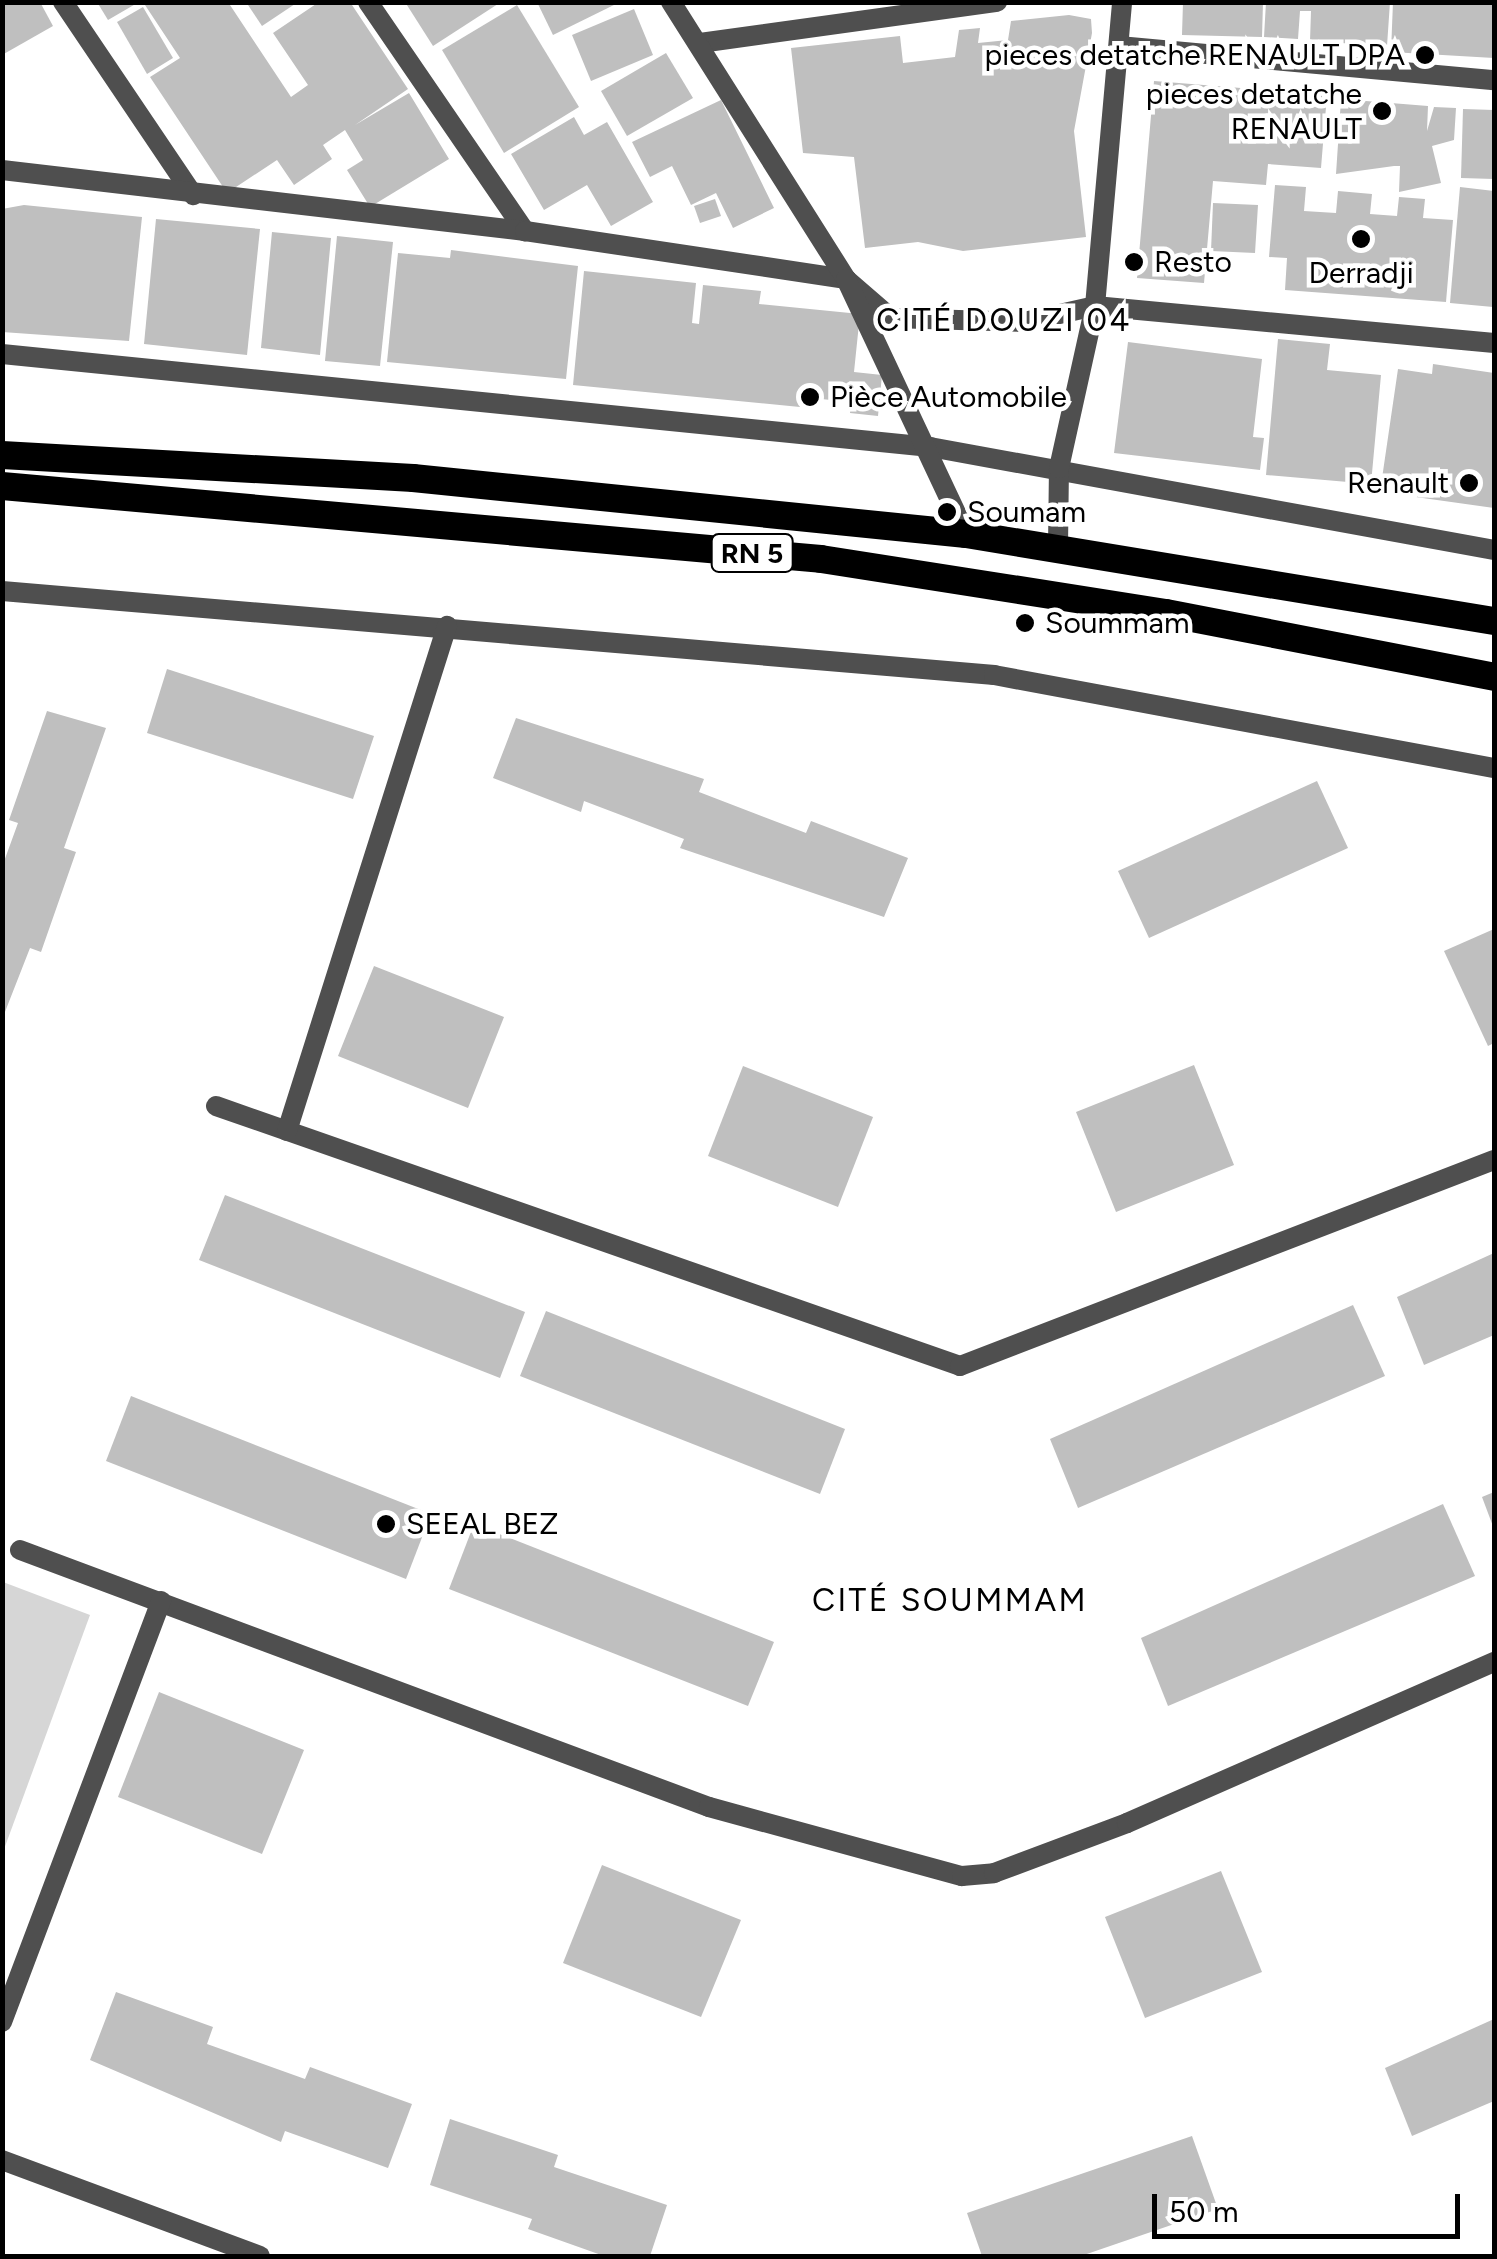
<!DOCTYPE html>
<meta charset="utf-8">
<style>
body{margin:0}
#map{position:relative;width:1497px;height:2259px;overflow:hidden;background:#fff;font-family:Figtree,sans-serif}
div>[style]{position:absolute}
.green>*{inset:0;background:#d6d6d6}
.building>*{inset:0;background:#bfbfbf}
.minor>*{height:20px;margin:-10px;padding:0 10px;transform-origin:10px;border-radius:10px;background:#4f4f4f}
.tertiary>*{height:20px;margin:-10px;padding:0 10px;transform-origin:10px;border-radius:10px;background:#4f4f4f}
.trunk>*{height:28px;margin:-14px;padding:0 14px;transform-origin:14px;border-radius:14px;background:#000}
.dots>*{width:28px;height:28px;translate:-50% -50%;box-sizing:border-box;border:5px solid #fff;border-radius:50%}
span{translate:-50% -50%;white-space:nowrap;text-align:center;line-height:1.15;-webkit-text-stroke:9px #fff;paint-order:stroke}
.shield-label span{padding:2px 8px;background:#fff;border:2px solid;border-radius:8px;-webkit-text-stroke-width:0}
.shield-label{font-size:28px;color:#000;font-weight:700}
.poi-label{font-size:30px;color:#000}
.right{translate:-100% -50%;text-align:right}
.left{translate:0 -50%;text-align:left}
.neighbourhood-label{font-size:32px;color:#000;letter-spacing:2.5px}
.frame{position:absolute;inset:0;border:5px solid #000;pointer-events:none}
.scale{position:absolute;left:1152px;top:2194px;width:308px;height:45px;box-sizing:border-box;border:5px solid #000;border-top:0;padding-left:12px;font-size:30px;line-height:35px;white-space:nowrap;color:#000;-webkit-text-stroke:8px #fff;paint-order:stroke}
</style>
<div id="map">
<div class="green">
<div style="clip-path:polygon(3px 1582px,90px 1615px,3px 1852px)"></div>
</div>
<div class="building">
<div style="clip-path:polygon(2px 2px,40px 2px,53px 26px,2px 55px)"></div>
<div style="clip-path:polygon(97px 2px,139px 2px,108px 20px)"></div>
<div style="clip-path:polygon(228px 2px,291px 97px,308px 85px,273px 33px,319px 2px,350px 2px,408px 89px,355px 125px,409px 93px,449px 159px,370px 207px,347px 170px,363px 160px,345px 130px,323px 145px,332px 159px,294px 185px,277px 160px,227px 193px,150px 77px,180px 58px,145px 5px)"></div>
<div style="clip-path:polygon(246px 2px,298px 2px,262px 26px)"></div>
<div style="clip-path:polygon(405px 2px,501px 2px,433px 46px)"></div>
<div style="clip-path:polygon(537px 2px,620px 2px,553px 35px)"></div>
<div style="clip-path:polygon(1183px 2px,1263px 2px,1262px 37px,1182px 35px)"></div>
<div style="clip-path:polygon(1266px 2px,1390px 2px,1387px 46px,1310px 41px,1311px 11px,1300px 11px,1298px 39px,1264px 37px)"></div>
<div style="clip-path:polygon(1393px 2px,1494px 2px,1494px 58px,1391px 52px)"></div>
<div style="clip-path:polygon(517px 5px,579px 107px,504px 153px,442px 50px)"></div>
<div style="clip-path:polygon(143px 7px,173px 58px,147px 74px,117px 22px)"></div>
<div style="clip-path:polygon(634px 9px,653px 55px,591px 81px,572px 35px)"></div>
<div style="clip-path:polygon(1069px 15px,1091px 19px,1092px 33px,1074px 131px,1086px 237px,963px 251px,918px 242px,865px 248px,854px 157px,803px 153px,791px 48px,900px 36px,903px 63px,955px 57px,959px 30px,980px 28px,978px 43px,1008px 40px,1011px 21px)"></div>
<div style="clip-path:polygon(666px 53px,693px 98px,627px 136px,601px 91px)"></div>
<div style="clip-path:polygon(1154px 81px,1327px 95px,1321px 168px,1268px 164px,1266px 185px,1213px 181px,1204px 283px,1137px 278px)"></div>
<div style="clip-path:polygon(1341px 99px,1428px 106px,1427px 131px,1434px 107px,1456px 108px,1454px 140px,1432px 146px,1441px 183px,1399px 192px,1400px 166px,1394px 166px,1336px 174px)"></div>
<div style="clip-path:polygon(721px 100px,774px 208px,733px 228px,716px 193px,691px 205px,672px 166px,650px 177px,632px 142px)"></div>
<div style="clip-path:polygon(1463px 109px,1494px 110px,1494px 179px,1461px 178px)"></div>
<div style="clip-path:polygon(574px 117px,584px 135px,607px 122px,653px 202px,611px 226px,587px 185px,544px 210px,511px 154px)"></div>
<div style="clip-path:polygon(1275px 185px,1306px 187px,1304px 211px,1336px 213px,1338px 191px,1372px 194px,1370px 214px,1397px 216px,1399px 197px,1425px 199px,1423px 218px,1453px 220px,1446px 302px,1285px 290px,1287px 258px,1269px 257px)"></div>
<div style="clip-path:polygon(1460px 187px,1494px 191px,1493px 307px,1450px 303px)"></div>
<div style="clip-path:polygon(715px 199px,721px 216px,700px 223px,694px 206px)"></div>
<div style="clip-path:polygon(1213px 203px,1258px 205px,1255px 253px,1211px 251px)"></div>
<div style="clip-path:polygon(24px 205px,142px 217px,129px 341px,2px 332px,2px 209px)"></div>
<div style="clip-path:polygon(156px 219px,260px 229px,247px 355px,144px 344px)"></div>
<div style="clip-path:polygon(272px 232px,331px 238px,320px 355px,261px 348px)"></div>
<div style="clip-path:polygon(337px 236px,393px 242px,380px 366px,325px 361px)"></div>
<div style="clip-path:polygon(451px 250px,578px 266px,566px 379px,387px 362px,398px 253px,450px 258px)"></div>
<div style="clip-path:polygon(584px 271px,696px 283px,692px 323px,699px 324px,703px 285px,761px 291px,759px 304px,860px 314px,854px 372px,882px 375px,878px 416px,850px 413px,851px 402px,801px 397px,800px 407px,573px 385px)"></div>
<div style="clip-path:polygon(1278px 339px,1330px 344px,1327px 370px,1381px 375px,1371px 484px,1266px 475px)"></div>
<div style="clip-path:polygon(1128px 342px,1262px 359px,1253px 437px,1264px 438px,1260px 470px,1114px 453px)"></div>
<div style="clip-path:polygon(1433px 364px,1494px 373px,1494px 508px,1380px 492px,1398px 369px,1432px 374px)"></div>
<div style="clip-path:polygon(167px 669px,374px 736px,353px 799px,147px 733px)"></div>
<div style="clip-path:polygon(47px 711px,106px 728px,64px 848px,76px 852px,41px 952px,30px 948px,3px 1017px,2px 867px,18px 823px,9px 820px)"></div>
<div style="clip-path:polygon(516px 718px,704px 779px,699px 792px,806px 833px,811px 821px,908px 858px,884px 917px,680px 848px,684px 839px,584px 801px,581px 812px,493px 778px)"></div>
<div style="clip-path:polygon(1317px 781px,1348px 848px,1149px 938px,1118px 871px)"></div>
<div style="clip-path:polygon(1494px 929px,1494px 1043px,1488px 1046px,1444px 951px)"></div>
<div style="clip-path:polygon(374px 966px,504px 1017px,468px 1108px,338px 1056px)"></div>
<div style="clip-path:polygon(1194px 1065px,1234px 1165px,1116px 1212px,1076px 1112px)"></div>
<div style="clip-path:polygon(743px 1066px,873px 1117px,838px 1207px,708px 1156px)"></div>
<div style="clip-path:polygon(225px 1195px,525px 1312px,500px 1378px,199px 1260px)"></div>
<div style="clip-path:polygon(1494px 1253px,1494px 1335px,1424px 1365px,1397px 1297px)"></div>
<div style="clip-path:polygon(1353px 1305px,1385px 1376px,1078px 1508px,1050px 1439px)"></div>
<div style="clip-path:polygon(546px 1311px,845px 1429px,820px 1494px,520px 1376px)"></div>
<div style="clip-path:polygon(131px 1396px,431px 1514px,406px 1579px,106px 1461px)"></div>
<div style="clip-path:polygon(1494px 1492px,1494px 1529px,1482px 1497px)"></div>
<div style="clip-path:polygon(1443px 1504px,1475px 1576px,1168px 1706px,1141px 1638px)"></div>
<div style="clip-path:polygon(474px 1524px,774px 1642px,748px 1706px,449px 1589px)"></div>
<div style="clip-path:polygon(159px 1692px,304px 1750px,262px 1854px,118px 1797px)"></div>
<div style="clip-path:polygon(602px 1865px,741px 1920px,701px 2017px,563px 1963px)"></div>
<div style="clip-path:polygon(1221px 1871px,1262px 1972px,1145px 2018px,1105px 1917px)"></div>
<div style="clip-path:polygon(116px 1992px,213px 2027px,207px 2044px,305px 2079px,310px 2067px,412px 2104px,388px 2168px,285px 2131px,281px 2142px,90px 2060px)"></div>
<div style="clip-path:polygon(1494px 2019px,1494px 2101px,1412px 2136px,1385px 2068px)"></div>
<div style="clip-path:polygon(450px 2119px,558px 2155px,554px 2167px,667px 2205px,650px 2256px,604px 2256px,528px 2229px,532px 2219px,430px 2185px)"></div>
<div style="clip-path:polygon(1192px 2136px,1218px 2209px,1081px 2256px,982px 2256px,967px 2213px)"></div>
</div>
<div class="minor">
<div style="left:63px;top:2px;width:233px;rotate:56deg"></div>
<div style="left:368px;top:2px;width:278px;rotate:55.6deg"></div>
<div style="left:700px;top:43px;width:300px;rotate:-7.9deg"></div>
<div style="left:1119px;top:46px;width:377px;rotate:5.2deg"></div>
<div style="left:2px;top:170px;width:527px;rotate:6.65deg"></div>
<div style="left:525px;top:231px;width:325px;rotate:8.5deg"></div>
<div style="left:846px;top:279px;width:60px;rotate:40.9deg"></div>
<div style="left:891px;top:318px;width:133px;rotate:1.7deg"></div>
<div style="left:1024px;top:322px;width:73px;rotate:-12.7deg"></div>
<div style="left:1095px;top:306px;width:401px;rotate:5.3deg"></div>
<div style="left:2px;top:354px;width:933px;rotate:5.72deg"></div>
<div style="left:930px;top:447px;width:573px;rotate:10.35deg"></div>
<div style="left:1058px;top:547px;width:79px;rotate:-89.3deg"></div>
<div style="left:1059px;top:468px;width:166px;rotate:-77.5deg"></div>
<div style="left:1095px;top:306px;width:305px;rotate:-84.9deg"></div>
<div style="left:2px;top:591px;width:996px;rotate:4.84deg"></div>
<div style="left:994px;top:675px;width:509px;rotate:10.54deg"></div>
<div style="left:216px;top:1106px;width:788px;rotate:19.26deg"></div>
<div style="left:960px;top:1366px;width:572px;rotate:-21.1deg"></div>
<div style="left:287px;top:1131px;width:530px;rotate:-72.42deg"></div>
<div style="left:20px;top:1550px;width:735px;rotate:20.46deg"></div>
<div style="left:709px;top:1807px;width:262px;rotate:15.3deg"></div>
<div style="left:962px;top:1876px;width:32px;rotate:-5deg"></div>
<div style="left:994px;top:1873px;width:142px;rotate:-20.6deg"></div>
<div style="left:1127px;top:1823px;width:401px;rotate:-23.7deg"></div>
<div style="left:2px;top:2022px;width:450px;rotate:-69.3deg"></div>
<div style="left:2px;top:2160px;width:275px;rotate:20.4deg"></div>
</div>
<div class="tertiary">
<div style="left:671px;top:2px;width:328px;rotate:57.7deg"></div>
<div style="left:846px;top:279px;width:282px;rotate:64.8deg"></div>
</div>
<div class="trunk">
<div style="left:2px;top:455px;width:412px;rotate:3.2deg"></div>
<div style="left:413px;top:478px;width:556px;rotate:5.78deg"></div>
<div style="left:966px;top:534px;width:535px;rotate:9.36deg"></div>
<div style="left:2px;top:486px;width:822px;rotate:5.09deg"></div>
<div style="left:821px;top:559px;width:349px;rotate:8.9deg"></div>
<div style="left:1166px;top:613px;width:334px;rotate:11deg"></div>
</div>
<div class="dots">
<div style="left:1425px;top:55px;background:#000"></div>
<div style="left:1382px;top:111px;background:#000"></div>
<div style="left:1361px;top:239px;background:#000"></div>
<div style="left:1134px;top:262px;background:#000"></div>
<div style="left:810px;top:397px;background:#000"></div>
<div style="left:1469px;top:483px;background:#000"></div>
<div style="left:947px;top:512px;background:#000"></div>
<div style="left:1025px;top:623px;background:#000"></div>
<div style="left:386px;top:1524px;background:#000"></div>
</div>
<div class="shield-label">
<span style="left:752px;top:553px">RN 5</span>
</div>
<div class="poi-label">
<span class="right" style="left:1405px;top:55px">pieces detatche RENAULT DPA</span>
<span class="right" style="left:1362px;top:111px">pieces detatche<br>RENAULT</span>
<span class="left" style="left:1154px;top:262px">Resto</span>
<span style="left:1361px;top:273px">Derradji</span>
<span class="left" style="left:830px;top:397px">Pièce Automobile</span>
<span class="right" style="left:1449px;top:483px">Renault</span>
<span class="left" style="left:967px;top:512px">Soumam</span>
<span class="left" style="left:1045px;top:623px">Soummam</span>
<span class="left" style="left:406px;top:1524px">SEEAL BEZ</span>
</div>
<div class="neighbourhood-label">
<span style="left:1004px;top:320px">CITÉ DOUZI 04</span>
<span style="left:950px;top:1600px">CITÉ SOUMMAM</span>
</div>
<div class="frame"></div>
<div class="scale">50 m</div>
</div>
